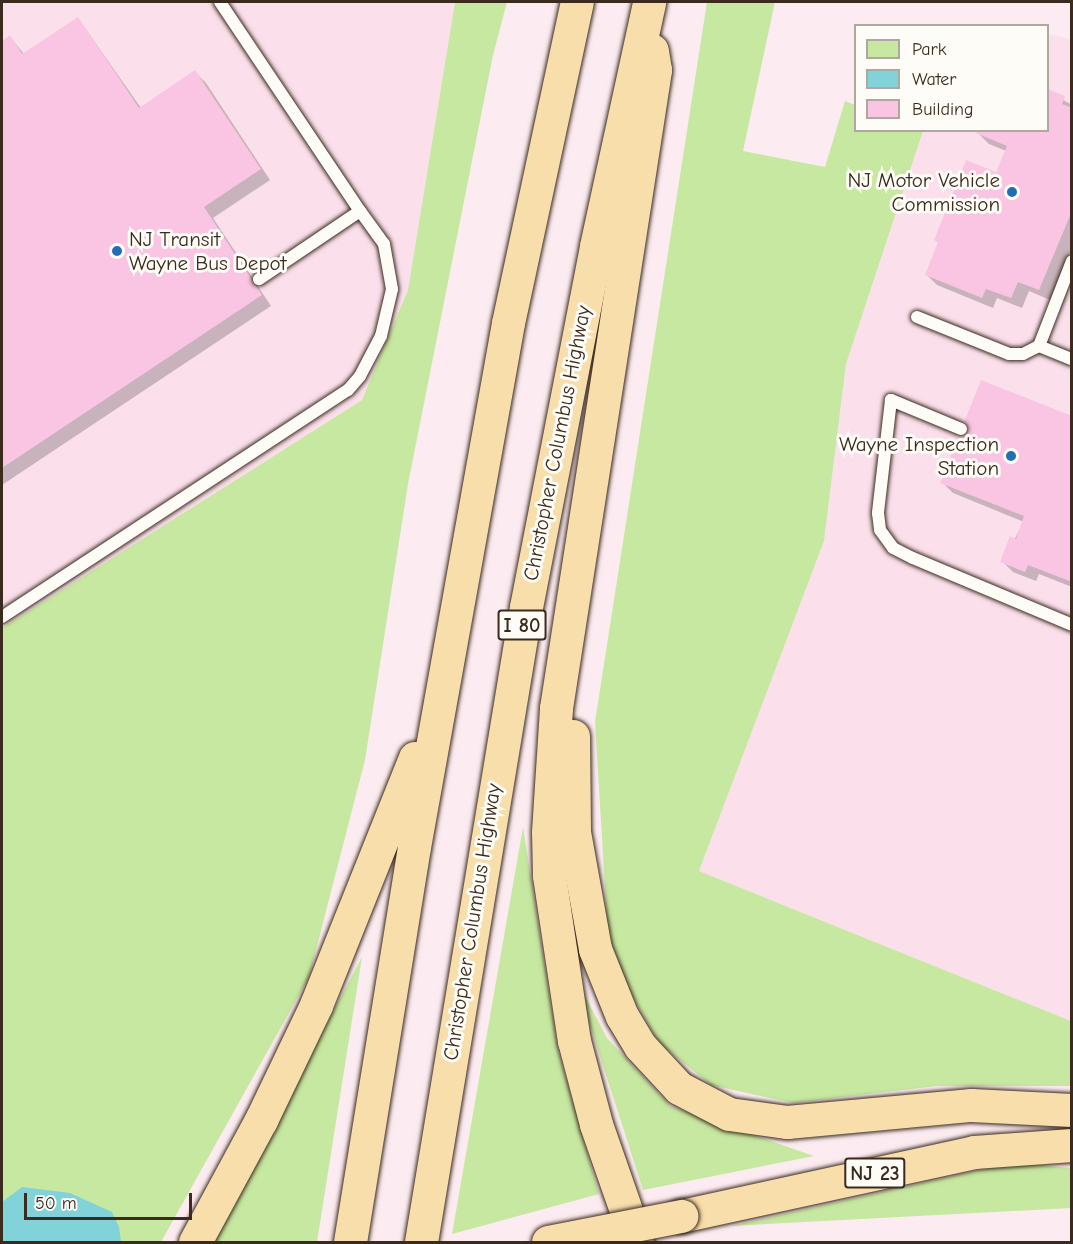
<!DOCTYPE html>
<style>
body{margin:0}
#map{position:relative;width:1073px;height:1244px;overflow:hidden;background:#fcecf1;font-family:"Comic Neue",sans-serif}
div>[style]{position:absolute}
.built>*{inset:0;background:#fbe0ec}
.green>*{inset:0;background:#c7e8a0}
.water>*{inset:0;background:#81d2d9}
.shadow>*{inset:0;background:#0003}
.building>*{inset:0;background:#f9c5e2}
.roads{filter:drop-shadow(0 0 2px #3b2a1e) drop-shadow(0 0 2px #3b2a1e)}
.lane>*{height:12px;margin:-6px;padding:0 6px;transform-origin:6px;border-radius:6px;background:#fdfcf7}
.highway>*{height:33px;margin:-16.5px;padding:0 16.5px;transform-origin:16.5px;border-radius:16.5px;background:#f8deab}
.bridges{filter:drop-shadow(0 0 2px #3b2a1e) drop-shadow(0 0 2px #3b2a1e)}
.highway-bridge>*{height:33px;margin:-16.5px;padding:0 16.5px;transform-origin:16.5px;border-radius:16.5px;background:#f8deab}
.dots>*{width:16px;height:16px;translate:-50% -50%;box-sizing:border-box;border:3px solid #fdfcf7;border-radius:50%}
span{translate:-50% -50%;white-space:nowrap;text-align:center;line-height:1.15;-webkit-text-stroke:6px #fdfcf7;paint-order:stroke}
.shield-label span{padding:2px 4px;background:#fdfcf7;border:2px solid;border-radius:4px;-webkit-text-stroke-width:0}
.shield-label{font-size:20px;color:#3b2a1e;font-weight:700}
.poi-label{font-size:21px;color:#3b2a1e}
.right{translate:-100% -50%;text-align:right}
.left{translate:0 -50%;text-align:left}
.street-label{font-size:21px;color:#3b2a1e}
.frame{position:absolute;inset:0;border:3px solid #3b2a1e;pointer-events:none}
.legend{position:absolute;left:854px;top:24px;width:195px;height:108px;box-sizing:border-box;background:#fdfcf7;border:2px solid #afa8a0;margin:0;padding:8px 10px;list-style:none;font-size:18px;color:#3b2a1e}
.legend li{display:flex;align-items:center;gap:12px;height:30px}
.legend b{width:30px;border:2px solid #afa8a0}
.scale{position:absolute;left:24px;top:1193px;width:168px;height:27px;box-sizing:border-box;border:3px solid #3b2a1e;border-top:0;padding-left:8px;font-size:18px;line-height:21px;white-space:nowrap;color:#3b2a1e;-webkit-text-stroke:4px #fdfcf7;paint-order:stroke}
</style>
<div id="map">
<div class="built">
<div style="clip-path:polygon(2px 2px,455px 2px,408px 290px,362px 400px,2px 628px)"></div>
<div style="clip-path:polygon(1048px 34px,1071px 39px,1071px 1021px,699px 871px,824px 541px,846px 364px,923px 131px,1048px 130px)"></div>
</div>
<div class="green">
<div style="clip-path:polygon(455px 2px,507px 2px,493px 55px,408px 484px,365px 760px,309px 977px,161px 1242px,2px 1242px,2px 628px,362px 400px,408px 290px)"></div>
<div style="clip-path:polygon(707px 2px,775px 2px,743px 151px,825px 167px,845px 101px,855px 105px,856px 130px,923px 131px,846px 364px,824px 541px,699px 871px,1071px 1021px,1071px 1086px,937px 1086px,793px 1103px,711px 1085px,659px 1043px,609px 955px,595px 722px)"></div>
<div style="clip-path:polygon(523px 827px,558px 1050px,599px 1194px,452px 1234px)"></div>
<div style="clip-path:polygon(362px 957px,317px 1242px,211px 1242px)"></div>
<div style="clip-path:polygon(574px 975px,607px 1038px,670px 1106px,814px 1156px,643px 1190px)"></div>
<div style="clip-path:polygon(1012px 1163px,1071px 1168px,1071px 1208px,731px 1226px)"></div>
</div>
<div class="water">
<div style="clip-path:polygon(22px 1187px,70px 1193px,112px 1212px,119px 1227px,121px 1242px,2px 1242px,2px 1202px)"></div>
</div>
<div class="shadow">
<div style="clip-path:polygon(78px 18px,141px 108px,195px 72px,206px 83px,270px 180px,213px 218px,271px 306px,2px 485px,2px 43px,10px 37px,24px 54px)"></div>
<div style="clip-path:polygon(1048px 91px,1072px 105px,1072px 247px,1050px 300px,1029px 291px,1022px 308px,997px 298px,993px 308px,937px 285px,926px 274px,939px 243px,935px 240px,997px 174px,1006px 151px,989px 144px,978px 133px,1048px 130px)"></div>
<div style="clip-path:polygon(1072px 418px,1072px 587px,1039px 574px,1036px 581px,1013px 572px,1002px 561px,1024px 522px,953px 493px,942px 482px)"></div>
</div>
<div class="building">
<div style="clip-path:polygon(78px 17px,139px 108px,195px 70px,261px 169px,204px 207px,262px 295px,2px 468px,2px 41px,10px 35px,22px 54px)"></div>
<div style="clip-path:polygon(1048px 89px,1065px 96px,1062px 104px,1072px 108px,1072px 211px,1039px 290px,1018px 282px,1011px 298px,986px 289px,982px 298px,925px 275px,938px 242px,934px 240px,966px 160px,996px 172px,1007px 146px,976px 133px,978px 130px,1048px 130px)"></div>
<div style="clip-path:polygon(981px 380px,1072px 416px,1072px 582px,1028px 565px,1025px 572px,1000px 562px,1010px 536px,1016px 539px,1024px 516px,940px 483px)"></div>
</div>
<div class="roads">
<div class="lane">
<div style="left:220px;top:2px;width:252px;rotate:56.2deg"></div>
<div style="left:360px;top:211px;width:122px;rotate:146deg"></div>
<div style="left:917px;top:317px;width:99px;rotate:21.9deg"></div>
<div style="left:1009px;top:354px;width:14px"></div>
<div style="left:1023px;top:354px;width:18px;rotate:-27deg"></div>
<div style="left:1039px;top:346px;width:35px;rotate:22deg"></div>
<div style="left:1039px;top:346px;width:91px;rotate:-68.8deg"></div>
<div style="left:961px;top:429px;width:76px;rotate:-157.5deg"></div>
<div style="left:891px;top:400px;width:114px;rotate:96.6deg"></div>
<div style="left:878px;top:513px;width:17px;rotate:83deg"></div>
<div style="left:880px;top:530px;width:22px;rotate:54deg"></div>
<div style="left:893px;top:548px;width:22px;rotate:27deg"></div>
<div style="left:913px;top:558px;width:173px;rotate:22.8deg"></div>
<div style="left:2px;top:617px;width:414px;rotate:-33.3deg"></div>
<div style="left:348px;top:390px;width:18px;rotate:-49deg"></div>
<div style="left:360px;top:376px;width:45px;rotate:-62.3deg"></div>
<div style="left:381px;top:336px;width:48px;rotate:-76.8deg"></div>
<div style="left:392px;top:289px;width:46px;rotate:-100.1deg"></div>
<div style="left:384px;top:244px;width:41px;rotate:-126deg"></div>
</div>
<div class="highway">
<div style="left:573px;top:736px;width:96px;rotate:89.4deg"></div>
<div style="left:574px;top:832px;width:119px;rotate:79.8deg"></div>
<div style="left:595px;top:949px;width:72px;rotate:68.1deg"></div>
<div style="left:622px;top:1016px;width:35px;rotate:59deg"></div>
<div style="left:640px;top:1046px;width:57px;rotate:47.1deg"></div>
<div style="left:679px;top:1088px;width:56px;rotate:27.5deg"></div>
<div style="left:729px;top:1114px;width:59px;rotate:7.9deg"></div>
<div style="left:787px;top:1122px;width:185px;rotate:-5.3deg"></div>
<div style="left:971px;top:1105px;width:101px;rotate:2.8deg"></div>
<div style="left:681px;top:1216px;width:300px;rotate:-12.3deg"></div>
<div style="left:974px;top:1152px;width:98px;rotate:-4.1deg"></div>
<div style="left:195px;top:1242px;width:139px;rotate:-61.6deg"></div>
<div style="left:261px;top:1120px;width:127px;rotate:-64.4deg"></div>
<div style="left:316px;top:1005px;width:266px;rotate:-68.2deg"></div>
<div style="left:350px;top:1242px;width:400px;rotate:-80.8deg"></div>
<div style="left:414px;top:847px;width:532px;rotate:-79.83deg"></div>
<div style="left:508px;top:323px;width:328px;rotate:-77.9deg"></div>
<div style="left:421px;top:1242px;width:644px;rotate:-80.61deg"></div>
<div style="left:526px;top:607px;width:368px;rotate:-79deg"></div>
<div style="left:596px;top:246px;width:250px;rotate:-77.7deg"></div>
<div style="left:637px;top:1242px;width:125px;rotate:-109.2deg"></div>
<div style="left:596px;top:1124px;width:86px;rotate:-104.8deg"></div>
<div style="left:574px;top:1041px;width:168px;rotate:-98.6deg"></div>
<div style="left:549px;top:875px;width:43px;rotate:-91.3deg"></div>
<div style="left:548px;top:832px;width:124px;rotate:-86.3deg"></div>
<div style="left:556px;top:708px;width:646px;rotate:-81.18deg"></div>
<div style="left:655px;top:70px;width:20px;rotate:-99deg"></div>
</div>
</div>
<div class="bridges">
<div class="highway-bridge">
<div style="left:548px;top:1242px;width:136px;rotate:-11.1deg"></div>
</div>
</div>
<div class="dots">
<div style="left:1012px;top:192px;background:#1f6fb2"></div>
<div style="left:117px;top:251px;background:#1f6fb2"></div>
<div style="left:1011px;top:456px;background:#1f6fb2"></div>
</div>
<div class="shield-label">
<span style="left:522px;top:625px">I 80</span>
<span style="left:875px;top:1173px">NJ 23</span>
</div>
<div class="poi-label">
<span class="right" style="left:1000px;top:192px">NJ Motor Vehicle<br>Commission</span>
<span class="left" style="left:129px;top:251px">NJ Transit<br>Wayne Bus Depot</span>
<span class="right" style="left:999px;top:456px">Wayne Inspection<br>Station</span>
</div>
<div class="street-label">
<span style="left:557px;top:443px;rotate:-79deg">Christopher Columbus Highway</span>
<span style="left:472px;top:922px;rotate:-81deg">Christopher Columbus Highway</span>
</div>
<div class="frame"></div>
<ul class="legend">
<li><b style="height:16px;background:#c7e8a0"></b>Park</li>
<li><b style="height:16px;background:#81d2d9"></b>Water</li>
<li><b style="height:16px;background:#f9c5e2"></b>Building</li>
</ul>
<div class="scale">50 m</div>
</div>
